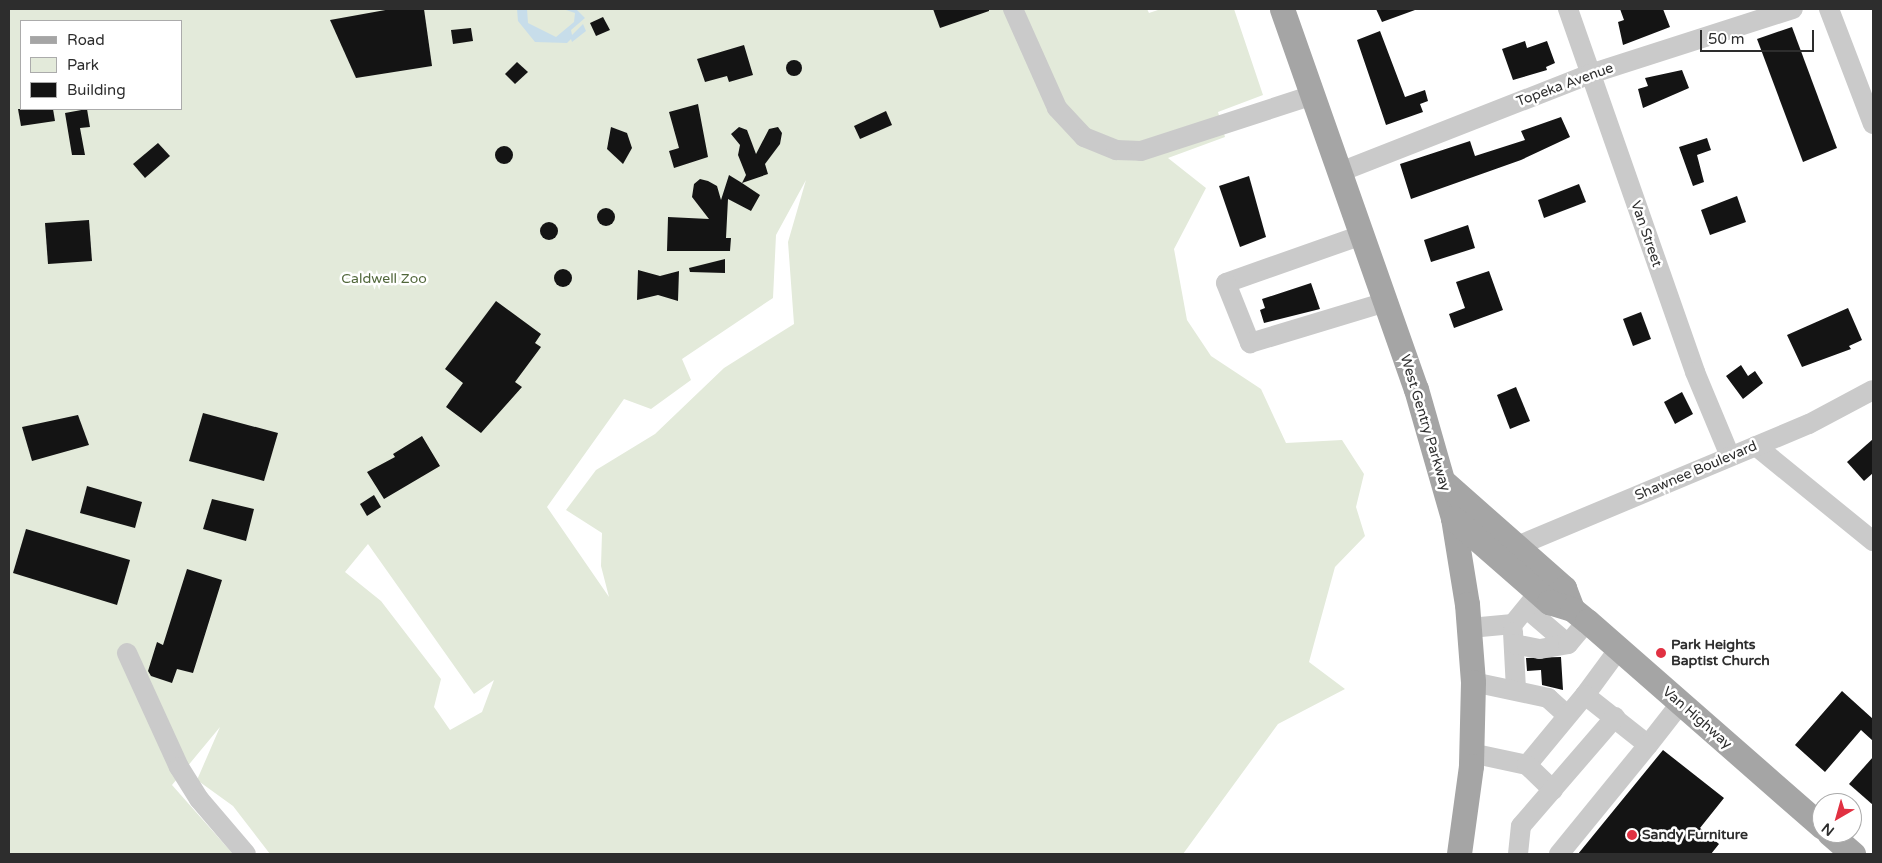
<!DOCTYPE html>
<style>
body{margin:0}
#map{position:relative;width:1882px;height:863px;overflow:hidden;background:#fff;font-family:"Varela Round",sans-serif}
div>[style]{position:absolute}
.green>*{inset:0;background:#e3eada}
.water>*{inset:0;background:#c7ddea}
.building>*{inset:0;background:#141414}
.round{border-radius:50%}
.minor>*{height:20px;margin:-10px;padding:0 10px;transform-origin:10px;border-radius:10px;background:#cacaca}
.major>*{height:25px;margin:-12.5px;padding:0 12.5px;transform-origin:12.5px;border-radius:12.5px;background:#a5a5a5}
.dots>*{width:14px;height:14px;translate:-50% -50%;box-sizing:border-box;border:2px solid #fff;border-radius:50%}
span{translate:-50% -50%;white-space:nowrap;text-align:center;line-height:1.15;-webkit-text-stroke:5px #fff;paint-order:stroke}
.street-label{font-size:14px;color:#2d2d2d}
.park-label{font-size:14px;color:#51673b}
.poi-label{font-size:14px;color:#2d2d2d;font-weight:700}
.left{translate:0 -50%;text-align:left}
.frame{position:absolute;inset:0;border:10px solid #2d2d2d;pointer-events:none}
.legend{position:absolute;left:20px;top:20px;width:162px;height:90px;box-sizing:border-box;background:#fff;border:1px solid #ababab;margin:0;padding:6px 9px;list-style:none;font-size:15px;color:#2d2d2d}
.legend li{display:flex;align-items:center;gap:10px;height:25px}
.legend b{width:25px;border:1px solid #ababab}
.north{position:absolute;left:1812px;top:793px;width:50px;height:50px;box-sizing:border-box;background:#fff;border:1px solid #ababab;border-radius:50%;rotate:218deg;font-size:14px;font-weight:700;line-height:20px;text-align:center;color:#2d2d2d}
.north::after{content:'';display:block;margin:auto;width:18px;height:22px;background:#e13142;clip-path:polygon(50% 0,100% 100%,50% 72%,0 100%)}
.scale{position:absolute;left:1700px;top:30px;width:114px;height:22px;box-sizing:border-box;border:2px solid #2d2d2d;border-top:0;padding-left:6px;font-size:15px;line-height:18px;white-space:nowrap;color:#2d2d2d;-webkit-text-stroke:4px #fff;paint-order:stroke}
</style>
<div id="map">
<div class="green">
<div style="clip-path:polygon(evenodd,9px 9px,1147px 9px,1149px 13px,1161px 9px,1234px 9px,1263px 95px,1218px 112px,1225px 137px,1168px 158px,1206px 188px,1174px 249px,1187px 320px,1211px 356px,1261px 389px,1286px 443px,1342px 440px,1364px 474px,1356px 507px,1365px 536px,1335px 567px,1309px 662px,1345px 689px,1278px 724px,1183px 854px,270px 854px,233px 806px,197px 780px,220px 727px,172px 785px,233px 854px,9px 854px,9px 9px,21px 21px,181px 21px,181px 109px,21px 109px,21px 21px,9px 9px,806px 180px,788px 242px,794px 324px,724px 368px,655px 434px,596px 470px,566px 510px,602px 533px,601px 566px,609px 597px,547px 507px,624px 399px,651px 409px,691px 380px,682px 359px,773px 298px,776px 235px,806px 180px,9px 9px,368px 544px,474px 694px,494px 680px,482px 712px,450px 730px,434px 707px,441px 679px,381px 601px,345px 572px,368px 544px)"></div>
</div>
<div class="water">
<div style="clip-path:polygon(517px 9px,527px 9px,528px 23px,556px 37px,574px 22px,575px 13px,563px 9px,576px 9px,585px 18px,571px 30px,572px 35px,583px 24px,586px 31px,572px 42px,571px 39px,567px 43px,535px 42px,518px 21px)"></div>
</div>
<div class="building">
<div style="clip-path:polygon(391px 9px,424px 9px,432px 66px,356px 78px,330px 20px)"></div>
<div style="clip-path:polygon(933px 9px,989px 9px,989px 11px,940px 28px)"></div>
<div style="clip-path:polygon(1376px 9px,1414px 9px,1415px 10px,1382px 22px)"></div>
<div style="clip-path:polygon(1620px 9px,1663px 9px,1670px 27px,1623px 45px,1618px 22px,1624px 20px)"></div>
<div style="clip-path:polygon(603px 17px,610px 30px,596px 36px,590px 23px)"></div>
<div style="clip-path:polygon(1792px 27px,1837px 148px,1803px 162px,1757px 39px)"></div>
<div style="clip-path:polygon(471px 28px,473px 41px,453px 44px,451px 30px)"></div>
<div style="clip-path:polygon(1380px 31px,1405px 97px,1425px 90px,1428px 101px,1420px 104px,1423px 112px,1386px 125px,1357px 40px)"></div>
<div style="clip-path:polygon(1525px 41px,1527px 48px,1547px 41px,1555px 63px,1546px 67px,1547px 70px,1513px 80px,1502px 49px)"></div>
<div style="clip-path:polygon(744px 45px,753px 75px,729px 82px,727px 76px,705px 82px,697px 59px)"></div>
<div class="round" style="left:786px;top:60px;width:16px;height:16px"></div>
<div style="clip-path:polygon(517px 62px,528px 72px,515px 84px,505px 74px)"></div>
<div style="clip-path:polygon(1682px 70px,1689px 88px,1643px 108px,1638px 89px,1648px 86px,1645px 78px)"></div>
<div style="clip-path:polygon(698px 104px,708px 157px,674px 168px,669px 151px,679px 148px,669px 112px)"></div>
<div style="clip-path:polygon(18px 109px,53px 109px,55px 121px,21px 126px)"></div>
<div style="clip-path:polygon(87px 109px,90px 127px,80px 128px,85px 155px,72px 155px,65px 113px)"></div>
<div style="clip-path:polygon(886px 111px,892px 125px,860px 139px,854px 126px)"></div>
<div style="clip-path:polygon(1561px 117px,1570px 137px,1521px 160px,1411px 199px,1400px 164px,1470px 141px,1475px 156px,1525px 140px,1521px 131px)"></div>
<div style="clip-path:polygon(611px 127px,627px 133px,632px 148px,623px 164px,607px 149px)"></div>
<div style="clip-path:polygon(739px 127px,747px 130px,756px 154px,769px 129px,778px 127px,782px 133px,780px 144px,765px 164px,768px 174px,742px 183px,760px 195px,751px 211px,728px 199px,726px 238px,731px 238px,730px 251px,667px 251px,668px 217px,709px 219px,692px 197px,694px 184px,700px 179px,708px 181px,717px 186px,721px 200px,729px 175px,742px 183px,746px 175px,738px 155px,740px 145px,731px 134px)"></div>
<div style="clip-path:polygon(1707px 138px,1711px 150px,1697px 155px,1704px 182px,1693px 186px,1679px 147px)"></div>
<div style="clip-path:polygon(158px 143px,170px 156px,145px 178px,133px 164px)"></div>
<div class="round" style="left:495px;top:146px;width:18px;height:18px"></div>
<div style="clip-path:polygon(1249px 176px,1266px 237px,1240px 247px,1219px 186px)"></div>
<div style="clip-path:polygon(1579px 184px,1586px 202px,1544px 218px,1538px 200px)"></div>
<div style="clip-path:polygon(1737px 196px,1746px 222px,1710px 235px,1701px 210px)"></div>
<div class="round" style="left:597px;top:208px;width:18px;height:18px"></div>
<div style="clip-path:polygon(89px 220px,92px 261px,48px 264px,45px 223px)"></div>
<div class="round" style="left:540px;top:222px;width:18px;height:18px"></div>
<div style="clip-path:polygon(1468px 225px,1475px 248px,1431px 262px,1424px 240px)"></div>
<div style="clip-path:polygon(725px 259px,725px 273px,690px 272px,689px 268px)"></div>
<div class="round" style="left:554px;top:269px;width:18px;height:18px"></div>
<div style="clip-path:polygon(638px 270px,660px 276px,679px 271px,678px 301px,658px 295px,637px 300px)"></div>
<div style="clip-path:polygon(1489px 271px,1503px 310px,1454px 328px,1449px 314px,1465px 308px,1456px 282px)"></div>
<div style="clip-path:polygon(1311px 283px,1320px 309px,1264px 323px,1260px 310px,1265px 308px,1262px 299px)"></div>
<div style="clip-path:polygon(496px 301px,541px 334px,535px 343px,541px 347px,515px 382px,522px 387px,481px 433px,446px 407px,463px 383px,445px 369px)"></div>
<div style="clip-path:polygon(1848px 308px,1862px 340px,1849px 346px,1851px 349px,1802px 367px,1787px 335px)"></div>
<div style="clip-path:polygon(1641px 312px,1651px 339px,1633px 346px,1623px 319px)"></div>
<div style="clip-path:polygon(1741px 365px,1748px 376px,1755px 371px,1763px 383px,1743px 399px,1726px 376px)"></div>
<div style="clip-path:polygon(1516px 387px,1530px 421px,1510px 429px,1497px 395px)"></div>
<div style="clip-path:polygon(1682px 392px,1693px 414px,1675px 424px,1664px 402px)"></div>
<div style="clip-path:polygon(203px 413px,278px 433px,264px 481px,189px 461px)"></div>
<div style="clip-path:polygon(78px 415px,89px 445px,32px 461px,22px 427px)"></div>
<div style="clip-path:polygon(422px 436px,440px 466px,384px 499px,367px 472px,395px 457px,393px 454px)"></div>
<div style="clip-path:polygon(1873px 439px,1873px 473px,1864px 481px,1847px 462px)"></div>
<div style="clip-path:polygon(87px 486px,142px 502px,135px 528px,80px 513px)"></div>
<div style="clip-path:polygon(374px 495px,381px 507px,367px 516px,360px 504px)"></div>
<div style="clip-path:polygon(212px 499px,254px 509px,246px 541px,203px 529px)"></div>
<div style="clip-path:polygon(26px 529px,130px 560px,117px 605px,13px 573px)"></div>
<div style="clip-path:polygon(187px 569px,222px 580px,193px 673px,177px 669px,172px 683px,151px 676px,148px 671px,157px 642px,163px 645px)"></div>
<div style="clip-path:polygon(1561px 657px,1563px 690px,1542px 685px,1541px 670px,1527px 671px,1526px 658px)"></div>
<div style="clip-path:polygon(1842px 691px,1873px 719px,1873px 741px,1861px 730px,1825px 772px,1795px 745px)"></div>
<div style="clip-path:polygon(1663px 750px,1724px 798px,1700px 828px,1719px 844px,1711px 854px,1578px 854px)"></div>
<div style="clip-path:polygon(1873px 757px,1873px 805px,1849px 784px)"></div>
</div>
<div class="minor">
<div style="left:1013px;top:9px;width:108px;rotate:66deg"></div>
<div style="left:1057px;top:108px;width:40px;rotate:47deg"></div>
<div style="left:1084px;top:137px;width:35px;rotate:22deg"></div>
<div style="left:1116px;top:150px;width:25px;rotate:2deg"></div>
<div style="left:1141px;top:151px;width:181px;rotate:-18deg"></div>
<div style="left:1568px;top:9px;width:385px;rotate:70.7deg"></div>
<div style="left:1695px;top:372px;width:91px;rotate:67.4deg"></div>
<div style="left:1829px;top:9px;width:123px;rotate:69.1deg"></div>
<div style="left:1340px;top:172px;width:269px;rotate:-21.4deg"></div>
<div style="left:1590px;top:74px;width:213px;rotate:-17.8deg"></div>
<div style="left:1362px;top:235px;width:144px;rotate:160.6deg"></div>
<div style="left:1226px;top:283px;width:65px;rotate:68.2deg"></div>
<div style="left:1250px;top:343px;width:142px;rotate:-16.8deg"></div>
<div style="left:1756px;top:446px;width:151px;rotate:39.1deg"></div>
<div style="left:1517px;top:546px;width:316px;rotate:-22.7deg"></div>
<div style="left:1809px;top:424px;width:72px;rotate:-28deg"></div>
<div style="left:1527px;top:609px;width:54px;rotate:40.5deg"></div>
<div style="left:1470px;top:628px;width:43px;rotate:-5.3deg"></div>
<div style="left:1513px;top:624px;width:41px;rotate:-50.9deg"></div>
<div style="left:1513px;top:632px;width:58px;rotate:87deg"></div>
<div style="left:1514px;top:644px;width:26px;rotate:11deg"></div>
<div style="left:1540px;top:649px;width:28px;rotate:-10deg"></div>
<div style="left:1568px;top:644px;width:30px;rotate:-50deg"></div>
<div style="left:127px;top:653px;width:125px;rotate:65.5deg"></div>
<div style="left:179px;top:767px;width:38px;rotate:58deg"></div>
<div style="left:199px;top:799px;width:72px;rotate:49.5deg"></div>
<div style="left:1473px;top:682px;width:77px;rotate:12deg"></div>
<div style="left:1548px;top:698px;width:25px;rotate:42deg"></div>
<div style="left:1585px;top:695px;width:56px;rotate:-53.7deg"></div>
<div style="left:1648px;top:745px;width:52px;rotate:-52deg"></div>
<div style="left:1471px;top:753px;width:57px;rotate:12.1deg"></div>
<div style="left:1527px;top:765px;width:91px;rotate:-50.4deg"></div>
<div style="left:1585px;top:695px;width:80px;rotate:38.4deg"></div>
<div style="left:1648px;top:745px;width:141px;rotate:129.2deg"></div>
<div style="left:1527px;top:765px;width:36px;rotate:44deg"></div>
<div style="left:1518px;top:854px;width:28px;rotate:-84deg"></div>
<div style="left:1521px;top:826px;width:144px;rotate:-49.2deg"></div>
</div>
<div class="major">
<div style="left:1282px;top:9px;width:403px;rotate:70.6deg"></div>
<div style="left:1416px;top:389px;width:134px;rotate:74deg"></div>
<div style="left:1453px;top:518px;width:87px;rotate:80.8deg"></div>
<div style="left:1467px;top:604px;width:78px;rotate:85.6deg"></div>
<div style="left:1473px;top:682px;width:84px;rotate:91.4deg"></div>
<div style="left:1471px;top:766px;width:89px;rotate:97.8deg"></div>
<div style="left:1445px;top:483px;width:159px;rotate:41.4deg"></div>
<div style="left:1564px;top:588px;width:22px;rotate:69deg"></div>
<div style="left:1453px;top:518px;width:128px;rotate:41.2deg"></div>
<div style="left:1549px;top:602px;width:24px;rotate:17deg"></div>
<div style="left:1572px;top:609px;width:19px;rotate:39deg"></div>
<div style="left:1587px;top:621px;width:313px;rotate:41.2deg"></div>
<div style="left:1829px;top:833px;width:32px;rotate:41deg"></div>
</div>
<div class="dots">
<div style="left:1661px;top:653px;background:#e13142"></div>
<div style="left:1632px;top:835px;background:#e13142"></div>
</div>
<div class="street-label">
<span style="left:1565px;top:85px;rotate:-20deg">Topeka Avenue</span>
<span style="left:1646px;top:234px;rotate:71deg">Van Street</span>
<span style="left:1425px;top:423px;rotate:73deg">West Gentry Parkway</span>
<span style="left:1696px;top:471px;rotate:-23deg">Shawnee Boulevard</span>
<span style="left:1697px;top:718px;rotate:41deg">Van Highway</span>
</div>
<div class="park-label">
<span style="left:384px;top:279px">Caldwell Zoo</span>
</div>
<div class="poi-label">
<span class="left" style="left:1671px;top:653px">Park Heights<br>Baptist Church</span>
<span class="left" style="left:1642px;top:835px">Sandy Furniture</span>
</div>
<div class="frame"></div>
<ul class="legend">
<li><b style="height:6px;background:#a5a5a5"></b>Road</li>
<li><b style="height:14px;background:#e3eada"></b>Park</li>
<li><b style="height:14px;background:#141414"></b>Building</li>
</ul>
<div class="north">N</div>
<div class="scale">50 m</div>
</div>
